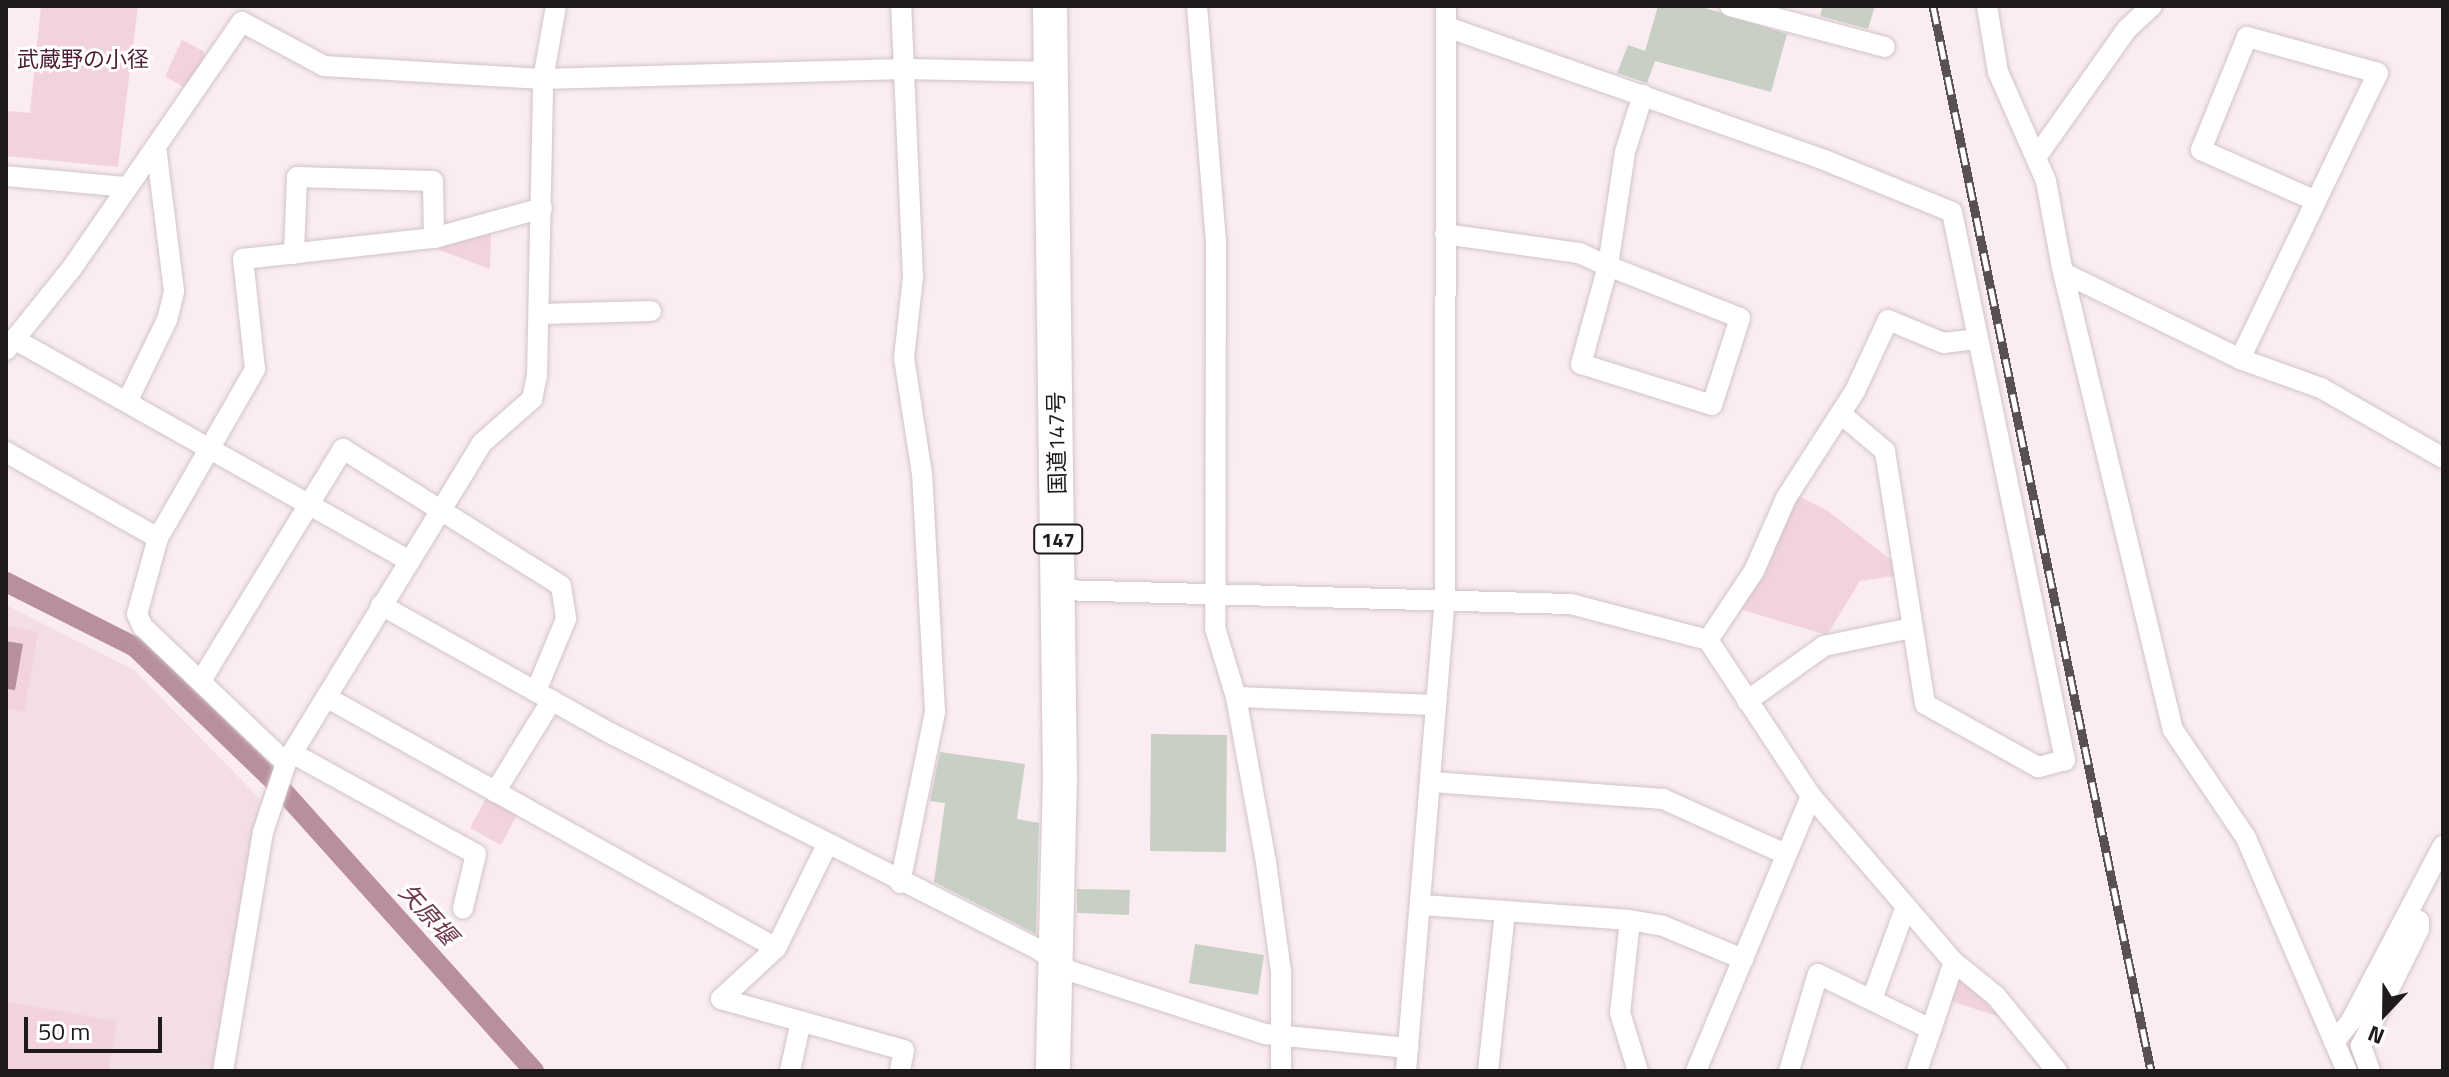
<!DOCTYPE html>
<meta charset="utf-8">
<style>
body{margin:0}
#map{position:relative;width:2449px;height:1077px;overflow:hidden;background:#faecf0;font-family:"Titillium Web","Noto Sans JP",sans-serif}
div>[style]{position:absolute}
.built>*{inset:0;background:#f4dee5}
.green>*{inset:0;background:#f2d3dd}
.water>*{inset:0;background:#b88f9e}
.canal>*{height:20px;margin:-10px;padding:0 10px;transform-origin:10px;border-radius:10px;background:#b88f9e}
.building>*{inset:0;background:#c8d0c6}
.roads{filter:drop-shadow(0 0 2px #d1c4c8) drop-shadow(0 0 2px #d1c4c8)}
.street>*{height:20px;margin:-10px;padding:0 10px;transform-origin:10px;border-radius:10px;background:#fff}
.highway>*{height:34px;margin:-17px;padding:0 17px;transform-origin:17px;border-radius:17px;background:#fff}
.rail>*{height:9px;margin-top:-4.5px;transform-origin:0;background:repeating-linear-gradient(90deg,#fff 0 18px,#585053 0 36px);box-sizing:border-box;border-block:2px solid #585053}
span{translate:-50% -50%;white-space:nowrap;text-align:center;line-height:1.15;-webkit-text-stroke:6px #fff;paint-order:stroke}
.shield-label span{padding:2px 6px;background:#fff;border:2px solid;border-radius:6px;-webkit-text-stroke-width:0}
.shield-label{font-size:20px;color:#1f1a1c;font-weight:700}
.park-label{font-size:22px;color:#4f1b32}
.street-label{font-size:22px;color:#1f1a1c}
.water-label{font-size:24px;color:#6f374e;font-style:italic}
.frame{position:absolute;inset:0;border:8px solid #1f1a1c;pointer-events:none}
.north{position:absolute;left:2345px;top:973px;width:80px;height:80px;-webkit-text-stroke:6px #fff;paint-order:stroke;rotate:202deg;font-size:22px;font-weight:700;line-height:32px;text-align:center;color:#1f1a1c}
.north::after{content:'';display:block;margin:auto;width:28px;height:36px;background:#1f1a1c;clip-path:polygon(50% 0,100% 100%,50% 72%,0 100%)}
.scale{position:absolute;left:24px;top:1017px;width:138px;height:36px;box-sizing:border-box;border:4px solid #1f1a1c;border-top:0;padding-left:10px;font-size:24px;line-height:28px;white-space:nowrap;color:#1f1a1c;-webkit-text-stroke:6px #fff;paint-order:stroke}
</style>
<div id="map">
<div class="built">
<div style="clip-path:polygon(6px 605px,134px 670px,260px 799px,214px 1071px,6px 1071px)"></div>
</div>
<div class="green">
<div style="clip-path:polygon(41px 6px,138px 6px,118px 167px,6px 156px,6px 111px,30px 113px)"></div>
<div style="clip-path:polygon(182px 40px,203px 51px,206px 59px,185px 88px,165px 76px)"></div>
<div style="clip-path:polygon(491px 232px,490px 269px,437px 249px)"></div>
<div style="clip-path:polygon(1797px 495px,1828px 511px,1895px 563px,1895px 576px,1860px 581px,1827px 635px,1739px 609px,1764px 576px)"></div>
<div style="clip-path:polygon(6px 626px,38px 632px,24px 712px,6px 709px)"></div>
<div style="clip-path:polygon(487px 796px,518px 813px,501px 845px,470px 828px)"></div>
<div style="clip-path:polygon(1956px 974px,2000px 1017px,1948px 1000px)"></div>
<div style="clip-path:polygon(6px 1002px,117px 1021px,108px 1071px,6px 1071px)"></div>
</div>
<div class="water">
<div style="clip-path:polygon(6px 641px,23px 644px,15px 690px,6px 689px)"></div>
</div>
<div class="canal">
<div style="left:6px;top:582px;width:144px;rotate:26.7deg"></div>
<div style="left:135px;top:647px;width:193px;rotate:44deg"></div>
<div style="left:283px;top:791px;width:376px;rotate:48.1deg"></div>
</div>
<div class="building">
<div style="clip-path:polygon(1658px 6px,1699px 6px,1787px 34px,1771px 92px,1655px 61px,1647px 83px,1617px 73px,1628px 45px,1645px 51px)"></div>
<div style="clip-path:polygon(1823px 6px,1875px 6px,1868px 29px,1820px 16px)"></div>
<div style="clip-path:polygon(1151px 734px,1227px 735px,1226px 852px,1150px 851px)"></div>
<div style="clip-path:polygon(940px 752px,1025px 764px,1017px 819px,1039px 823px,1036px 934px,934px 882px,945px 803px,930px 801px)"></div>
<div style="clip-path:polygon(1077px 889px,1130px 890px,1129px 915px,1077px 913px)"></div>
<div style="clip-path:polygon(1195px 944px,1264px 955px,1258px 995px,1189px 983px)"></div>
</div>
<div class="roads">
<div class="street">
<div style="left:1197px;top:6px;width:235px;rotate:85.4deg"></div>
<div style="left:1216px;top:240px;width:388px;rotate:90.1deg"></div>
<div style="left:1215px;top:628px;width:72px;rotate:73.1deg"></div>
<div style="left:1236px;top:697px;width:168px;rotate:79.7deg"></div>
<div style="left:1266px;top:862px;width:110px;rotate:82.2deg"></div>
<div style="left:1281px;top:971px;width:100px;rotate:90deg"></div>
<div style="left:1730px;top:6px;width:160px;rotate:14.8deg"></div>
<div style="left:1987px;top:6px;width:67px;rotate:80.5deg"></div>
<div style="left:1998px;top:72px;width:119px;rotate:66.2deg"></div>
<div style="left:2046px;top:181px;width:88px;rotate:79.6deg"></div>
<div style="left:2062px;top:268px;width:475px;rotate:76.5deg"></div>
<div style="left:2173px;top:730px;width:130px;rotate:55.9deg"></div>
<div style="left:2246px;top:838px;width:254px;rotate:66.6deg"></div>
<div style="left:1447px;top:27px;width:403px;rotate:19.4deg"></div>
<div style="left:1827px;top:161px;width:135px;rotate:22.2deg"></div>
<div style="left:1952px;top:212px;width:560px;rotate:78.35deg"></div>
<div style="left:2065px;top:760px;width:28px;rotate:165deg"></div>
<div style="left:2038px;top:767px;width:129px;rotate:-150.9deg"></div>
<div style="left:1925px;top:704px;width:256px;rotate:-99deg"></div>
<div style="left:1885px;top:451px;width:57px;rotate:-139.9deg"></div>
<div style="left:2037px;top:156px;width:156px;rotate:-54.7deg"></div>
<div style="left:2127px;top:29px;width:34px;rotate:-43deg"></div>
<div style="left:6px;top:176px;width:121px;rotate:5.2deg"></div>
<div style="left:1445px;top:234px;width:135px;rotate:8.1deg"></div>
<div style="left:1579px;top:253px;width:32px;rotate:24deg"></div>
<div style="left:1608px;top:266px;width:142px;rotate:21.5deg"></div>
<div style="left:1740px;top:318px;width:91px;rotate:107.8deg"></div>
<div style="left:1712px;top:405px;width:137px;rotate:-162.6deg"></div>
<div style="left:1581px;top:364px;width:102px;rotate:-74.6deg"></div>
<div style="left:1608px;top:266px;width:115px;rotate:-81.5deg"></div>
<div style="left:1625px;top:152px;width:60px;rotate:-72.5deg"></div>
<div style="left:294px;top:254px;width:77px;rotate:-87.8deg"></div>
<div style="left:297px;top:177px;width:136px;rotate:1.7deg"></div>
<div style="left:433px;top:181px;width:57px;rotate:89deg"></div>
<div style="left:2064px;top:273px;width:196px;rotate:26deg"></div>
<div style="left:2240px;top:359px;width:86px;rotate:19.7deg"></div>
<div style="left:2321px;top:388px;width:141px;rotate:29.8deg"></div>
<div style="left:539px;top:314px;width:112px;rotate:-1.5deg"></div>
<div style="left:14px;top:339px;width:453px;rotate:29.3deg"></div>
<div style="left:6px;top:350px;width:105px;rotate:-51.2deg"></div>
<div style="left:72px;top:268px;width:299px;rotate:-55.4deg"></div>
<div style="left:242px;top:22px;width:93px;rotate:28.2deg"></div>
<div style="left:324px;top:66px;width:219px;rotate:3.4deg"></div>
<div style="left:543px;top:79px;width:362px;rotate:-1.6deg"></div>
<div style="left:905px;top:69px;width:147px;rotate:1.2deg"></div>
<div style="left:2240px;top:359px;width:175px;rotate:-64.3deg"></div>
<div style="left:2316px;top:201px;width:142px;rotate:-64.2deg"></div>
<div style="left:2378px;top:73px;width:136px;rotate:-164.6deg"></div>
<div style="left:2247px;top:37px;width:122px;rotate:112.2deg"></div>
<div style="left:2201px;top:150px;width:126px;rotate:23.9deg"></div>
<div style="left:127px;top:402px;width:91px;rotate:-64deg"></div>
<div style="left:167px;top:320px;width:30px;rotate:-76deg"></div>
<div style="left:174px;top:291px;width:145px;rotate:-97.1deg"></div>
<div style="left:6px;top:452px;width:175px;rotate:29.5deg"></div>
<div style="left:1059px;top:590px;width:512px;rotate:1.57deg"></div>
<div style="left:1571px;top:604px;width:142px;rotate:14.7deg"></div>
<div style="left:1708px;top:640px;width:187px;rotate:56.6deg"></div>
<div style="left:1811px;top:796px;width:219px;rotate:49.3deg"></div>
<div style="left:1954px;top:962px;width:54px;rotate:39deg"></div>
<div style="left:1996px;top:996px;width:97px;rotate:50.9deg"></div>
<div style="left:381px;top:605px;width:262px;rotate:29.2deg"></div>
<div style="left:610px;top:733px;width:481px;rotate:26.8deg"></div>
<div style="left:1039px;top:950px;width:37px;rotate:34deg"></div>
<div style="left:1070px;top:971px;width:205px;rotate:17.9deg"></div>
<div style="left:1265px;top:1034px;width:144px;rotate:5.6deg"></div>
<div style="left:1708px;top:640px;width:83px;rotate:-56.3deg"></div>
<div style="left:1754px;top:571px;width:80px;rotate:-66.3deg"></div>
<div style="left:1786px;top:498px;width:127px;rotate:-57.2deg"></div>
<div style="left:1855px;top:391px;width:78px;rotate:-65.1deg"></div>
<div style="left:1888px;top:320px;width:61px;rotate:22.3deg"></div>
<div style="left:1944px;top:343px;width:34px;rotate:-7deg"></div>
<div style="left:202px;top:679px;width:270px;rotate:-58.5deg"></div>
<div style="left:343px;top:449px;width:257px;rotate:32.1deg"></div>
<div style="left:561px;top:586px;width:33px;rotate:81deg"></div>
<div style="left:566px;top:619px;width:78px;rotate:112.6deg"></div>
<div style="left:326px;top:697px;width:515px;rotate:29.15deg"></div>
<div style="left:1236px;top:697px;width:200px;rotate:2.3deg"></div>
<div style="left:1747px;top:701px;width:95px;rotate:-35.5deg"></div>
<div style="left:1824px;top:646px;width:89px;rotate:-11.7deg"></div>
<div style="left:292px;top:753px;width:210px;rotate:28.8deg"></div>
<div style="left:476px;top:854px;width:56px;rotate:103.5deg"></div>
<div style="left:286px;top:763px;width:197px;rotate:-136.4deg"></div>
<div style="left:143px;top:627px;width:14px;rotate:-115deg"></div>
<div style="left:137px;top:614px;width:79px;rotate:-74.6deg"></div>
<div style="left:158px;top:538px;width:195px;rotate:-60.1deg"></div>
<div style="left:255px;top:369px;width:111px;rotate:-96.2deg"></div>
<div style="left:243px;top:259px;width:192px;rotate:-6.3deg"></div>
<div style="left:434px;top:238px;width:112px;rotate:-15.5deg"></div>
<div style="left:1432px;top:782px;width:232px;rotate:4.2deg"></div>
<div style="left:1663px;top:799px;width:132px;rotate:24.2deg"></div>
<div style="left:495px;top:792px;width:108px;rotate:-58.2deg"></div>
<div style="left:826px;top:847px;width:113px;rotate:116.3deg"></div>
<div style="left:776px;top:948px;width:75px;rotate:137.2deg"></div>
<div style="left:721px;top:999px;width:190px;rotate:15.6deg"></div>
<div style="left:904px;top:1050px;width:21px;rotate:101deg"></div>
<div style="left:900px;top:883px;width:175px;rotate:-78.4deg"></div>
<div style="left:935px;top:712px;width:238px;rotate:-93.1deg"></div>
<div style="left:922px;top:474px;width:117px;rotate:-98.8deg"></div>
<div style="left:904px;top:358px;width:81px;rotate:-83.7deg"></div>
<div style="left:913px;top:277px;width:271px;rotate:-92.5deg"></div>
<div style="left:1422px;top:905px;width:209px;rotate:4.1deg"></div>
<div style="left:1630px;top:920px;width:34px;rotate:10deg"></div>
<div style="left:1663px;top:926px;width:87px;rotate:22.4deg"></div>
<div style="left:1630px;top:920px;width:94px;rotate:96.1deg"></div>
<div style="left:1620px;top:1013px;width:61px;rotate:72.8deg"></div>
<div style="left:1872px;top:999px;width:99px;rotate:-69.9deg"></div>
<div style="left:2334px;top:1042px;width:27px;rotate:-51deg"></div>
<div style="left:2351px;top:1021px;width:198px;rotate:-62.3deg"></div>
<div style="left:223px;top:1071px;width:242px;rotate:-80.5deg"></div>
<div style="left:263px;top:832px;width:73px;rotate:-71.6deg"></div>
<div style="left:286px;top:763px;width:375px;rotate:-58.5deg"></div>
<div style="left:482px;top:443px;width:67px;rotate:-41.3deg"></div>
<div style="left:532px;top:399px;width:24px;rotate:-78deg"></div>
<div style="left:537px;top:376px;width:297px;rotate:-88.8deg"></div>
<div style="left:543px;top:79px;width:74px;rotate:-79.9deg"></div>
<div style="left:790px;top:1071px;width:51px;rotate:-77.6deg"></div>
<div style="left:1406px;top:1071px;width:474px;rotate:-85.3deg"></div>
<div style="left:1445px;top:599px;width:593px;rotate:-89.9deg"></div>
<div style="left:1488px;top:1071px;width:161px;rotate:-83.9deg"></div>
<div style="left:1696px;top:1071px;width:298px;rotate:-67.3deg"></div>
<div style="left:1789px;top:1071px;width:101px;rotate:-73.4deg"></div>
<div style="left:1818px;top:974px;width:126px;rotate:26deg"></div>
<div style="left:1917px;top:1071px;width:115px;rotate:-71.3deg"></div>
<div style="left:2370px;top:1071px;width:27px;rotate:-110deg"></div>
<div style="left:2361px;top:1046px;width:131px;rotate:-63.6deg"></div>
<div style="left:2419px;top:929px;width:8px;rotate:-90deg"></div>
<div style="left:2419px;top:921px;width:13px;rotate:-157deg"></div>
</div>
<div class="highway">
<div style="left:1050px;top:6px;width:771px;rotate:89.26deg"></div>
<div style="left:1060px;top:777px;width:294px;rotate:91.4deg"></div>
</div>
</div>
<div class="rail">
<div style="left:1933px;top:6px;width:1087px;rotate:78.43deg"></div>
</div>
<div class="shield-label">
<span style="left:1058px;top:539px">147</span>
</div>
<div class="park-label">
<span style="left:83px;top:60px">武蔵野の小径</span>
</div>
<div class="street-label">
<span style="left:1057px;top:443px;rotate:-91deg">国道147号</span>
</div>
<div class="water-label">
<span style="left:428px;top:914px;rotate:48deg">矢原堰</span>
</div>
<div class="frame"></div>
<div class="north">N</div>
<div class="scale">50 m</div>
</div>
